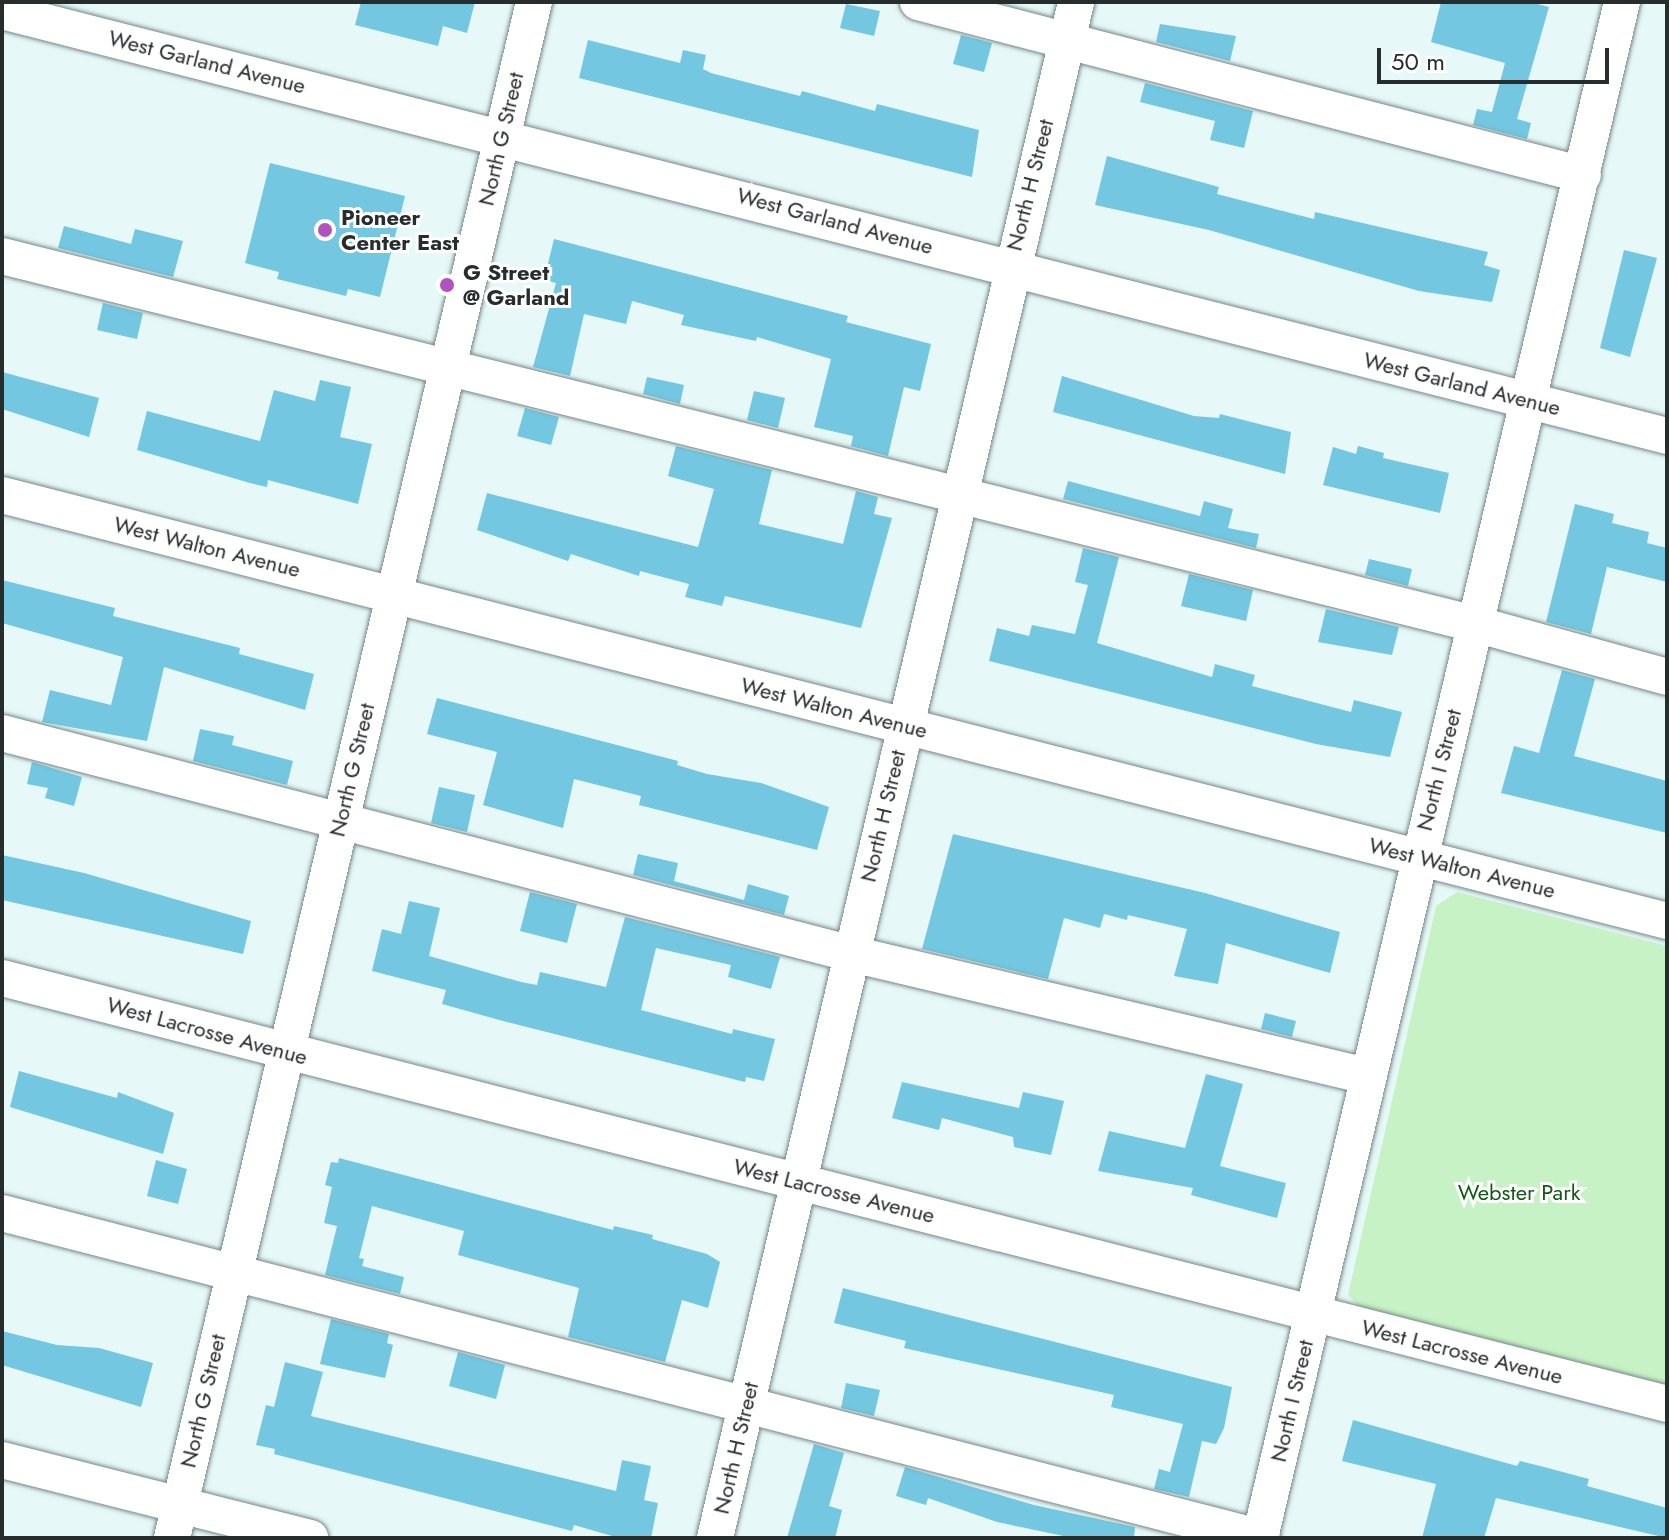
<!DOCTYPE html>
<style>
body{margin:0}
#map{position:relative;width:1669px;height:1540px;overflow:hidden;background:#e6f8f8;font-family:Jost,sans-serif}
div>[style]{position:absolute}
.green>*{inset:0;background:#c7f2c5}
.building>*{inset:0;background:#73c7e1}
.roads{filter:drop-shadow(0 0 2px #768786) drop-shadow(0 0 2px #768786)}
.minor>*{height:36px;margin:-18px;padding:0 18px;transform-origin:18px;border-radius:18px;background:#fff}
.dots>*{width:22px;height:22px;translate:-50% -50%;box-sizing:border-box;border:4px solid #fff;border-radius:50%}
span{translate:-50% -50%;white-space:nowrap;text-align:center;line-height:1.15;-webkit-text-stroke:6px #fff;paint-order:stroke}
.street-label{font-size:22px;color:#272d2d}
.poi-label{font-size:22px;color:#272d2d;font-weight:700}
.left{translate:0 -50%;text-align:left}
.park-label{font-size:22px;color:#135916}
.frame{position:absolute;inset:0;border:4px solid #272d2d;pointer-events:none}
.scale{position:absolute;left:1377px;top:48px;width:232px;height:36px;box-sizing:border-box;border:4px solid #272d2d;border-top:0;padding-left:10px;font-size:24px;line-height:28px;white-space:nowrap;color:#272d2d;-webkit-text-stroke:6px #fff;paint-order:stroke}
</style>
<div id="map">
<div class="green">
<div style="clip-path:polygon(1457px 892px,1667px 946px,1667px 1385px,1358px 1306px,1348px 1295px,1436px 906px)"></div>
</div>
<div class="building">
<div style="clip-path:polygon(361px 2px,475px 2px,467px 33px,443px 26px,438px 46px,355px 25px)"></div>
<div style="clip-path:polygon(1441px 2px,1530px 2px,1549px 7px,1517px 119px,1531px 123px,1527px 139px,1473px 125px,1477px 109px,1492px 112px,1505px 63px,1431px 42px)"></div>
<div style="clip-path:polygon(846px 4px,880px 11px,874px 36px,840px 28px)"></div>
<div style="clip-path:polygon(1160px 24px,1236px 36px,1230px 61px,1156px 42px)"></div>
<div style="clip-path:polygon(961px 35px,992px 43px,984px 72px,953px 64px)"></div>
<div style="clip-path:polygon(588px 40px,680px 63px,683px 50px,706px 55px,703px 69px,711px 73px,800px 96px,802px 91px,875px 111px,877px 104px,979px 130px,972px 177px,579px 78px)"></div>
<div style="clip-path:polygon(1145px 83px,1253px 111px,1244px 148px,1210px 140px,1215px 121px,1140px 102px)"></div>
<div style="clip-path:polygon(1107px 156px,1219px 187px,1217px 194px,1314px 219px,1315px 212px,1488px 252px,1484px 265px,1500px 270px,1492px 302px,1419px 291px,1209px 230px,1095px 205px)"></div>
<div style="clip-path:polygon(270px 163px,405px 196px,380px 297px,348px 289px,346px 296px,277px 279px,279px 272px,245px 263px)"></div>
<div style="clip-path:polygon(64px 226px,131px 244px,135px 229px,183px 241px,173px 277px,58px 248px)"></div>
<div style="clip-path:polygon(554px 239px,848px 316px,846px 322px,931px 344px,920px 391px,904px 387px,888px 456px,851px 446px,853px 436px,814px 427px,831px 359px,757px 337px,756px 341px,681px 325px,684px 315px,632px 301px,626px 324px,584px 314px,570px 376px,533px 367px,556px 283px,544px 280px)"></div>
<div style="clip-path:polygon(1624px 250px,1657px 258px,1630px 357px,1600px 348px)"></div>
<div style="clip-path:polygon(103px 303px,143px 313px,137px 339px,97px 330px)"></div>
<div style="clip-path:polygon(2px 372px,99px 398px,89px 437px,2px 409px)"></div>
<div style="clip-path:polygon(1062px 376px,1194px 416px,1219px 418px,1220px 414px,1291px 432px,1285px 474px,1053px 412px)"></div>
<div style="clip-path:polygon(647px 377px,684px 385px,680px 404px,643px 394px)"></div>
<div style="clip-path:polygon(320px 380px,351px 387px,340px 437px,372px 444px,358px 504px,268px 480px,267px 487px,250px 483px,137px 450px,147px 411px,260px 441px,274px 390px,315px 401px)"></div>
<div style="clip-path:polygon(754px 391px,785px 398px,778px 428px,747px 420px)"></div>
<div style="clip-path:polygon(525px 408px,559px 417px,551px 445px,517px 436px)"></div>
<div style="clip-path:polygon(676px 446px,772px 470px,759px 524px,843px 544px,856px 491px,878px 497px,874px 514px,892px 518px,861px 628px,725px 596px,722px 606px,685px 597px,689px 584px,640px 571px,639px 576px,571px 554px,568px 561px,477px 530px,487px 493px,698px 547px,714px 489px,668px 476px)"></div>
<div style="clip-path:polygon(1358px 446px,1384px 453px,1383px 458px,1449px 473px,1440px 513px,1323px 485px,1333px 447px,1356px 454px)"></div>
<div style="clip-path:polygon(1068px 481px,1200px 516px,1204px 501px,1233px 509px,1228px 528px,1259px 534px,1256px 548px,1063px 499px)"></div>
<div style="clip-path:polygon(1575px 504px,1614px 514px,1612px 523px,1649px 532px,1647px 543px,1667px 548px,1667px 582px,1607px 567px,1591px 634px,1546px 622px)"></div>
<div style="clip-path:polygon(1083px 548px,1119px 557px,1097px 643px,1212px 677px,1215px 664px,1255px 675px,1252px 686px,1351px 712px,1354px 700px,1402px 712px,1390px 757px,1316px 744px,989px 661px,997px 628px,1029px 636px,1032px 625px,1075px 634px,1088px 585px,1075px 582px)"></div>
<div style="clip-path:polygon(1369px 559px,1412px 569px,1408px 586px,1365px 575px)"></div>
<div style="clip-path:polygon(1189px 574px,1253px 590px,1246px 621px,1181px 606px)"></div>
<div style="clip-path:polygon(2px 580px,115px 608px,113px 616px,240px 648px,239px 654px,314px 674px,305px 710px,164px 667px,147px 741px,42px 722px,50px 690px,111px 705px,123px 657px,2px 623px)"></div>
<div style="clip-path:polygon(1326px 609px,1399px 627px,1392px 655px,1318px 642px)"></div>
<div style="clip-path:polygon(1562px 670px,1595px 679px,1574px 756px,1667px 781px,1667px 833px,1501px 793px,1514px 746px,1539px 753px)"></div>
<div style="clip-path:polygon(437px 698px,678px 761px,677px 765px,707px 774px,761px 783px,829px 807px,817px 850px,639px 805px,641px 796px,574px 779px,563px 828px,483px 805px,497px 752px,427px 734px)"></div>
<div style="clip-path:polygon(200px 729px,234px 736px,232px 745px,293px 761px,287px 785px,193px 761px)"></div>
<div style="clip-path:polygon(32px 762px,82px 777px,74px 806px,45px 798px,48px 788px,27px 784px)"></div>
<div style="clip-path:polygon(439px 787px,475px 795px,467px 832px,431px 823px)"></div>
<div style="clip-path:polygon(953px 834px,1205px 893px,1340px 932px,1330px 973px,1226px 943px,1218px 984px,1174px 976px,1187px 929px,1128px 915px,1127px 920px,1104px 914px,1100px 928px,1064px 918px,1048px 979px,922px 949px)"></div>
<div style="clip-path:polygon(638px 854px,678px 863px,674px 881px,744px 900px,748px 884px,789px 896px,784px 915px,633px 875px)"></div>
<div style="clip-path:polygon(2px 855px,84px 873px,251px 921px,243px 954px,2px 900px)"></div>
<div style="clip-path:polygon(530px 892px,577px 904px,567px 943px,520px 931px)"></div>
<div style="clip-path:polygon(409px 901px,440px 908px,429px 956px,521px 982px,537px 985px,540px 972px,606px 987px,625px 917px,780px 957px,771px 989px,728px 977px,731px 965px,656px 948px,641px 1010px,732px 1034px,733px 1029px,775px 1039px,764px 1081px,746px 1077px,745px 1082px,503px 1021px,442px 1004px,446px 990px,372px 971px,382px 929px,401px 934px)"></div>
<div style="clip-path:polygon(1265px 1013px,1296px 1021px,1292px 1037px,1261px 1029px)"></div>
<div style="clip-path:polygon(19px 1071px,117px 1098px,118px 1092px,174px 1113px,163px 1154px,10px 1107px)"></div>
<div style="clip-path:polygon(1206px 1074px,1243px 1084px,1220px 1166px,1286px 1183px,1277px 1218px,1191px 1195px,1193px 1188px,1098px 1171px,1109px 1131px,1185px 1148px)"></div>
<div style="clip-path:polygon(902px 1082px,1019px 1108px,1023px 1092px,1064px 1101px,1051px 1155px,1014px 1147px,1013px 1137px,942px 1118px,939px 1130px,892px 1118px)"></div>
<div style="clip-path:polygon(339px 1158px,613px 1230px,614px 1226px,653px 1235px,652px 1239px,707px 1254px,720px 1262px,708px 1308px,682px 1300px,665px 1362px,568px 1337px,579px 1288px,458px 1255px,464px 1231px,372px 1206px,359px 1258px,364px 1259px,362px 1266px,404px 1277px,400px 1294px,325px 1275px,337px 1226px,324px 1223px,332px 1187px,325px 1185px,331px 1162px,338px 1163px)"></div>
<div style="clip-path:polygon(156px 1160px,187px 1169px,178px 1204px,147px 1196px)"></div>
<div style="clip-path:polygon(843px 1288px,1232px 1387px,1224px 1428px,1216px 1444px,1202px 1441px,1189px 1497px,1154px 1489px,1159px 1469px,1170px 1472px,1183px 1424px,1111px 1407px,1114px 1395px,904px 1348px,906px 1341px,834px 1323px)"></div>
<div style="clip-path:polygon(331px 1319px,389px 1334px,387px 1343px,393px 1345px,385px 1378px,320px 1364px)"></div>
<div style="clip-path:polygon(2px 1331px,57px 1345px,99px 1348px,153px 1363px,141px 1407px,2px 1365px)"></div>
<div style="clip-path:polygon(458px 1352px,505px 1365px,496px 1399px,449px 1386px)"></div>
<div style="clip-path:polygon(285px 1362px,323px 1372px,311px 1416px,616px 1491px,622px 1460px,651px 1466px,644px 1500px,658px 1503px,651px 1538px,619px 1538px,574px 1525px,572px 1531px,274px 1454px,275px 1449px,256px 1445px,266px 1405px,274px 1407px)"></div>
<div style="clip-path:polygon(846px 1383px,880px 1390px,874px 1416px,841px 1408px)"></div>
<div style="clip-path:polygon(1353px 1420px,1517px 1466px,1520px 1461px,1544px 1467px,1589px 1479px,1587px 1486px,1667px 1508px,1667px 1538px,1496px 1498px,1484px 1538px,1422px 1538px,1436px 1484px,1342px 1461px)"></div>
<div style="clip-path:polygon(814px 1444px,844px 1453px,829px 1506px,842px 1510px,835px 1538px,787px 1538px)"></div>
<div style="clip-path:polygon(905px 1467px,1034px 1505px,1135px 1527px,1134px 1538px,1073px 1538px,997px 1522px,928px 1498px,926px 1505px,896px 1496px)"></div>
</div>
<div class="roads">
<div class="minor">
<div style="left:918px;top:2px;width:687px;rotate:14.58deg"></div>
<div style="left:2px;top:11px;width:1718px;rotate:14.32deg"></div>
<div style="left:2px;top:256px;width:1518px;rotate:14.03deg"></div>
<div style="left:1475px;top:624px;width:199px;rotate:15.4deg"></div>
<div style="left:2px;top:495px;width:1719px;rotate:14.35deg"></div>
<div style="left:2px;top:733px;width:878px;rotate:14.57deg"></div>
<div style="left:852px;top:954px;width:529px;rotate:13.33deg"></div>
<div style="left:2px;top:978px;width:1719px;rotate:14.35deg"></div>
<div style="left:2px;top:1213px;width:1301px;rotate:14.46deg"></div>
<div style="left:2px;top:1460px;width:318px;rotate:14.2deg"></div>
<div style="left:172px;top:1538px;width:1578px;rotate:-76.74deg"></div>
<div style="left:715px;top:1538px;width:1578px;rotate:-76.77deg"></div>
<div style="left:1260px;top:1538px;width:1578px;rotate:-76.74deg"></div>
</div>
</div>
<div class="dots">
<div style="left:325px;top:230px;background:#b053be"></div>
<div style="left:447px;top:285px;background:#b053be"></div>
</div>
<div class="street-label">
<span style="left:207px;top:62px;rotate:14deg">West Garland Avenue</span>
<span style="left:501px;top:139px;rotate:-77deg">North G Street</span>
<span style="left:1030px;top:185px;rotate:-76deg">North H Street</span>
<span style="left:835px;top:221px;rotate:15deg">West Garland Avenue</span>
<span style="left:1462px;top:384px;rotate:14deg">West Garland Avenue</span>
<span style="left:207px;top:547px;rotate:14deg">West Walton Avenue</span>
<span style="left:834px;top:708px;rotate:14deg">West Walton Avenue</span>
<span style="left:352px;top:770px;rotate:-77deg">North G Street</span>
<span style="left:1439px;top:770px;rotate:-76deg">North I Street</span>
<span style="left:883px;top:816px;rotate:-77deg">North H Street</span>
<span style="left:1462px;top:868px;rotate:14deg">West Walton Avenue</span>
<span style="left:207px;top:1031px;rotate:15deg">West Lacrosse Avenue</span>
<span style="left:834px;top:1191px;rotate:14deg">West Lacrosse Avenue</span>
<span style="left:1462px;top:1352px;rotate:14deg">West Lacrosse Avenue</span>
<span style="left:203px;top:1401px;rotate:-77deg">North G Street</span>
<span style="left:1292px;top:1401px;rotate:-77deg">North I Street</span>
<span style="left:736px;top:1448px;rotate:-77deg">North H Street</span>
</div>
<div class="poi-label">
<span class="left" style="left:341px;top:230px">Pioneer<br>Center East</span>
<span class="left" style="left:463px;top:285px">G Street<br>@ Garland</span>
</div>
<div class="park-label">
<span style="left:1519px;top:1193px">Webster Park</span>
</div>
<div class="frame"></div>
<div class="scale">50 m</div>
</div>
